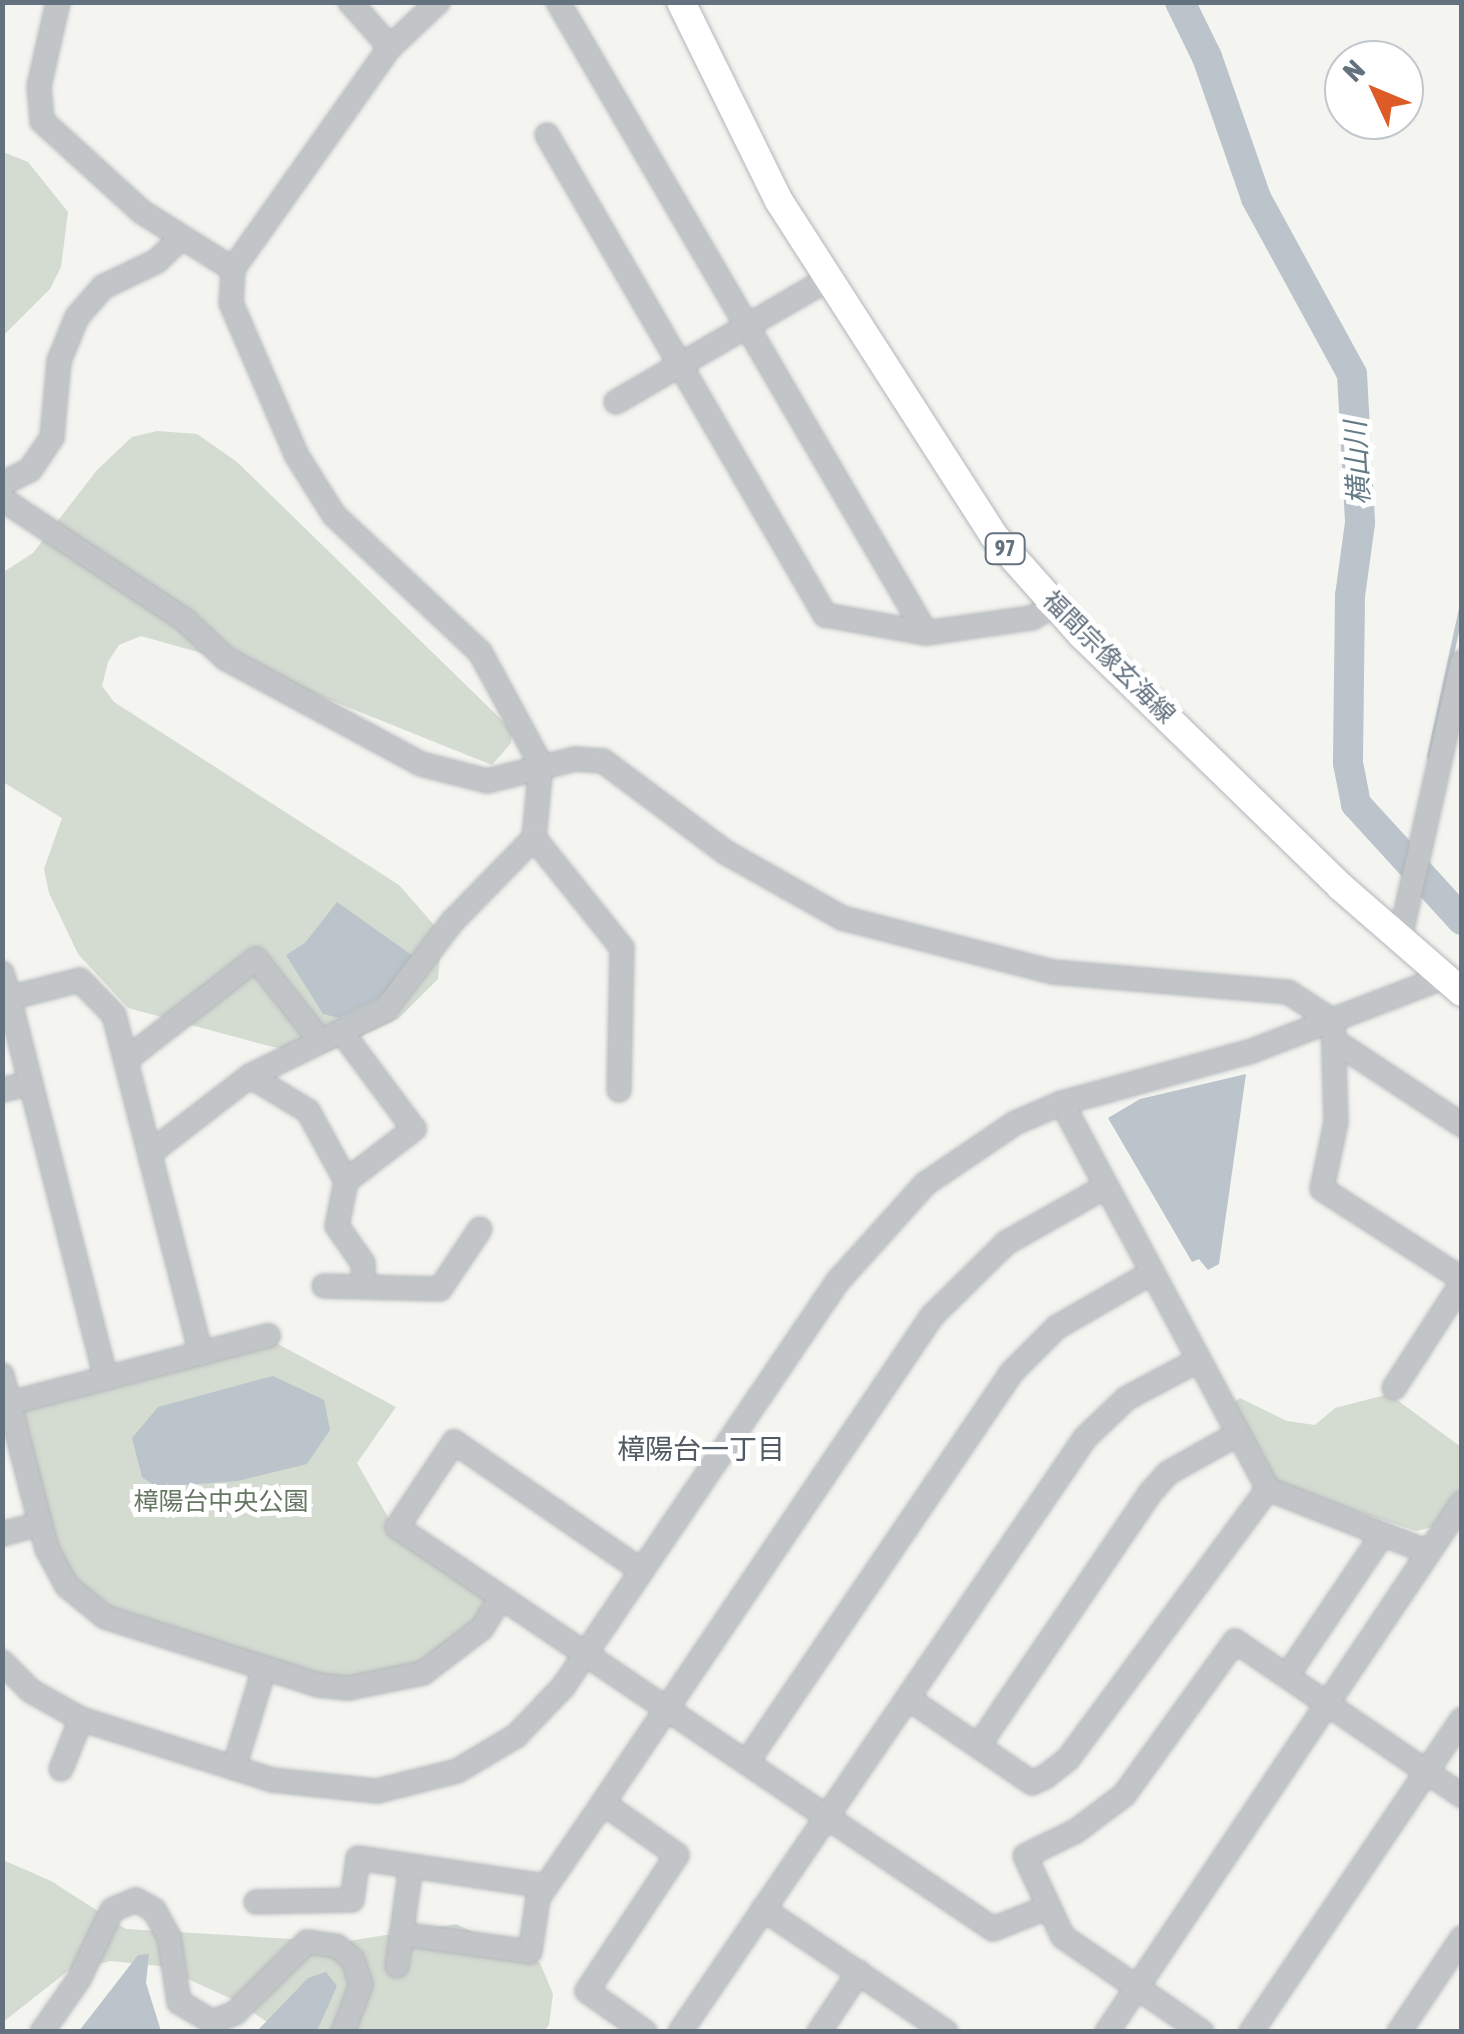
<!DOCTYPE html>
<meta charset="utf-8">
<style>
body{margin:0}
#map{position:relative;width:1464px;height:2034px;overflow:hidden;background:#f4f4f0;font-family:"Asap Condensed","Noto Sans JP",sans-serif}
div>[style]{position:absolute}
.green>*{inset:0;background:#d4dbd1}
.water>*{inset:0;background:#bac4ca}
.stream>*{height:5px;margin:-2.5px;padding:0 2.5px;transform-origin:2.5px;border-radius:2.5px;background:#bac4ca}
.river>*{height:30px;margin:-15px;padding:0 15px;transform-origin:15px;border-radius:15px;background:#bac4ca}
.roads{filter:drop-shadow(0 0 2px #b2b6ba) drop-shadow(0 0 2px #b2b6ba)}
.minor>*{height:22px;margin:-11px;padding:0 11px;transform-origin:11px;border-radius:11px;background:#c2c5c8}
.major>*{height:28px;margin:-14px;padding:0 14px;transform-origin:14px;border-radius:14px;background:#fff}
span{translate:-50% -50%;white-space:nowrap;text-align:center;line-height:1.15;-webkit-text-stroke:10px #fff;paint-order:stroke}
.shield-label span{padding:2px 8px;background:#fff;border:2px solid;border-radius:8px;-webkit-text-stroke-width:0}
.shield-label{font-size:22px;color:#647280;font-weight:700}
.street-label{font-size:25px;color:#647280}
.park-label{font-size:25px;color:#657762}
.water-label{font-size:28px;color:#647a85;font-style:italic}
.neighbourhood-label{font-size:28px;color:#515b65}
.frame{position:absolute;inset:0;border:5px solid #647280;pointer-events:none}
.north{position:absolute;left:1324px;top:40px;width:100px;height:100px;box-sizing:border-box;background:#fff;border:2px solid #c1c7cc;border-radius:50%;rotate:314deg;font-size:28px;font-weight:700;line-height:40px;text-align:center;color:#647280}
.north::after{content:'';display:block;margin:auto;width:35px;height:45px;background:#dc5b27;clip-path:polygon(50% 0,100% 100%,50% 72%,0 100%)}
</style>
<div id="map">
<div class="green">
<div style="clip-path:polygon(3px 152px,28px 162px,68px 212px,61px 267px,50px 289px,3px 336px)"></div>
<div style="clip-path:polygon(157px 431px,197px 434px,237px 462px,512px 730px,511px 743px,492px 765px,240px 664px,141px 636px,119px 645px,108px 662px,102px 686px,114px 702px,399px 885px,442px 934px,438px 979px,398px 1019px,325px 1053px,273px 1047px,128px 1008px,78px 954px,49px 893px,44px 869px,62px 818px,3px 782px,2px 573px,33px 553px,97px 470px,132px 437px)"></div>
<div style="clip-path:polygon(276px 1343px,396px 1407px,357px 1463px,400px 1538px,487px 1597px,473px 1625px,429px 1661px,346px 1682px,110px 1612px,65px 1569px,19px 1413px,23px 1406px)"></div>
<div style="clip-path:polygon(1389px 1394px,1461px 1447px,1461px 1490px,1437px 1526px,1416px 1531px,1272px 1483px,1229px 1406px,1240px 1398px,1287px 1421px,1315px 1425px,1335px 1408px)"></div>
<div style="clip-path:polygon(3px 1860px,51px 1881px,126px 1929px,342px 1942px,456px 1924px,540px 1963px,553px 1994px,549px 2025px,544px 2031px,281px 2031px,234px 2000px,159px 1966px,111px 1961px,68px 1971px,3px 2022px)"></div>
</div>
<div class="water">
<div style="clip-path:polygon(337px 902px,413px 956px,388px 994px,339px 1018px,323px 1014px,286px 955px,305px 943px)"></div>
<div style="clip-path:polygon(1246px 1074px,1219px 1264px,1208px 1270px,1199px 1259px,1192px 1262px,1108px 1118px,1140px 1099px)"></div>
<div style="clip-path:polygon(273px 1376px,324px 1400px,330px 1430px,307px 1464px,238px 1481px,156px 1487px,142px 1477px,132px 1438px,158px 1407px)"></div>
<div style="clip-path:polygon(149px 1954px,146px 1983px,161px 2031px,79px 2031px,138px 1955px)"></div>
<div style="clip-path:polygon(326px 1972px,337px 1986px,317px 2031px,257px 2031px,308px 1978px)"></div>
</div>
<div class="stream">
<div style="left:1429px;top:756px;width:157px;rotate:-77.8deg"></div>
</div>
<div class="river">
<div style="left:1180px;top:2px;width:61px;rotate:63.9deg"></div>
<div style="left:1207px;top:57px;width:149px;rotate:70.8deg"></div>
<div style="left:1256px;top:198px;width:200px;rotate:61.4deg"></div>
<div style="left:1352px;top:374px;width:149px;rotate:86.9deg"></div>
<div style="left:1360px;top:523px;width:74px;rotate:97.8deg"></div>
<div style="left:1350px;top:596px;width:167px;rotate:90.7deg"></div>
<div style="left:1348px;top:763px;width:42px;rotate:79deg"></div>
<div style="left:1356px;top:804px;width:157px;rotate:47.6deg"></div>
</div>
<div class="roads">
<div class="minor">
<div style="left:58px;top:2px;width:86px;rotate:102.7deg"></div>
<div style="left:39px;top:86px;width:35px;rotate:85deg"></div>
<div style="left:42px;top:121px;width:135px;rotate:42.3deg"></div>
<div style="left:142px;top:212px;width:107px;rotate:32.1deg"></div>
<div style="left:350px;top:2px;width:60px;rotate:48.4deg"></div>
<div style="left:438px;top:2px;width:66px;rotate:136.8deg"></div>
<div style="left:390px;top:47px;width:272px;rotate:125.3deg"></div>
<div style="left:233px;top:269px;width:34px;rotate:93deg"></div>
<div style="left:231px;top:303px;width:167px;rotate:66.7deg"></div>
<div style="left:297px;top:456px;width:70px;rotate:57.9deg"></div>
<div style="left:334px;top:515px;width:200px;rotate:43.2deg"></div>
<div style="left:480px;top:652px;width:128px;rotate:61.6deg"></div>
<div style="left:541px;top:765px;width:73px;rotate:95.5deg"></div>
<div style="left:534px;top:838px;width:141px;rotate:51.3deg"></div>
<div style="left:622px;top:948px;width:142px;rotate:91.2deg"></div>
<div style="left:558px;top:2px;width:730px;rotate:59.75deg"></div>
<div style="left:547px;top:135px;width:555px;rotate:59.92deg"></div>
<div style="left:825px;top:615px;width:103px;rotate:10.1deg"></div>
<div style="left:926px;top:633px;width:107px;rotate:-8.1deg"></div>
<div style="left:1032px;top:618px;width:26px;rotate:-31deg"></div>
<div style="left:616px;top:402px;width:245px;rotate:-30.1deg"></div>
<div style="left:2px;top:484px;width:31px;rotate:-27deg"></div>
<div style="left:30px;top:470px;width:40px;rotate:-56deg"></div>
<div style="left:52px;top:437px;width:76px;rotate:-84.7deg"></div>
<div style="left:59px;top:361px;width:48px;rotate:-67.8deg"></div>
<div style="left:77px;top:317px;width:40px;rotate:-49deg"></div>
<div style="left:103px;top:287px;width:60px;rotate:-25.7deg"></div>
<div style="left:157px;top:261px;width:32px;rotate:-44deg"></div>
<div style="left:2px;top:499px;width:221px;rotate:33.5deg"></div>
<div style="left:186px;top:621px;width:54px;rotate:43.5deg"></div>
<div style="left:225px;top:658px;width:223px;rotate:28.4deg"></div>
<div style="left:421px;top:764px;width:68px;rotate:14.4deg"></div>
<div style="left:487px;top:781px;width:91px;rotate:-14deg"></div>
<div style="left:575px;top:759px;width:28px;rotate:4deg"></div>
<div style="left:603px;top:761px;width:152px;rotate:36.7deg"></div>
<div style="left:725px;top:852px;width:134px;rotate:29.4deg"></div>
<div style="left:842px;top:918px;width:218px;rotate:14.4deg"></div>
<div style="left:1053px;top:972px;width:236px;rotate:4.9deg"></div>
<div style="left:1288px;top:992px;width:54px;rotate:32.8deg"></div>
<div style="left:1333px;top:1021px;width:101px;rotate:88.3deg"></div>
<div style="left:1336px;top:1122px;width:68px;rotate:101.8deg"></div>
<div style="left:1322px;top:1189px;width:166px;rotate:32.7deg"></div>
<div style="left:1400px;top:938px;width:283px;rotate:-77.3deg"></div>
<div style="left:2px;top:973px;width:26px;rotate:74deg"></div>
<div style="left:9px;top:998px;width:73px;rotate:-14.2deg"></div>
<div style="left:80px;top:980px;width:49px;rotate:45.8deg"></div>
<div style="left:114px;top:1015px;width:350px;rotate:75.6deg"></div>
<div style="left:9px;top:998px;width:392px;rotate:75.7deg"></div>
<div style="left:1336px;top:1042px;width:151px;rotate:33.4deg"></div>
<div style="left:127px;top:1059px;width:163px;rotate:-37.8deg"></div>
<div style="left:256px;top:959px;width:102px;rotate:51.8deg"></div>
<div style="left:250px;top:1076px;width:68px;rotate:31.1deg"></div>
<div style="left:308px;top:1111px;width:80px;rotate:61.5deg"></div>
<div style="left:346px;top:1181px;width:86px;rotate:-37.4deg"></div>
<div style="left:414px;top:1129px;width:122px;rotate:-126.7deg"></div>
<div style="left:2px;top:1090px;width:29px;rotate:-14deg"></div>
<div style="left:1062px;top:1103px;width:438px;rotate:61.9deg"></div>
<div style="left:1268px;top:1489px;width:172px;rotate:21.5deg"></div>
<div style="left:150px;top:1153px;width:126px;rotate:-37.6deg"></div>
<div style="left:250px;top:1076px;width:150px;rotate:-26.1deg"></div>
<div style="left:385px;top:1010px;width:111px;rotate:-52.7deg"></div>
<div style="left:452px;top:922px;width:117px;rotate:-45.7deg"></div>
<div style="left:346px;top:1181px;width:46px;rotate:101.3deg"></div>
<div style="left:337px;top:1226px;width:45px;rotate:54.9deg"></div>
<div style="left:363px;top:1263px;width:24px;rotate:88deg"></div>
<div style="left:324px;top:1286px;width:116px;rotate:1.5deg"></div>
<div style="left:440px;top:1289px;width:72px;rotate:-56.3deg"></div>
<div style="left:2px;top:1375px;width:180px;rotate:75.5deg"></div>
<div style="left:47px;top:1549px;width:42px;rotate:61.6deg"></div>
<div style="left:67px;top:1586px;width:49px;rotate:39.2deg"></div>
<div style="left:105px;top:1617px;width:224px;rotate:17.7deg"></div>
<div style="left:318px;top:1685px;width:31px;rotate:6deg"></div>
<div style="left:349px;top:1688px;width:76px;rotate:-11.5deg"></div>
<div style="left:423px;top:1673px;width:74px;rotate:-37.3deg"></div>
<div style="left:482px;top:1628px;width:36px;rotate:-58deg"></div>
<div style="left:1394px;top:1388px;width:125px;rotate:-57.1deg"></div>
<div style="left:10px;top:1403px;width:267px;rotate:-14.6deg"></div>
<div style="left:2px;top:1534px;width:39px;rotate:-15deg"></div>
<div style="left:642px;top:1571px;width:228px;rotate:-145.5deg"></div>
<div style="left:454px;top:1442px;width:102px;rotate:123.8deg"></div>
<div style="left:397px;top:1527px;width:719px;rotate:34deg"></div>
<div style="left:993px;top:1929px;width:57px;rotate:-21.6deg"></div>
<div style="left:2px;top:1662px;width:41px;rotate:45deg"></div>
<div style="left:31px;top:1691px;width:57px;rotate:29.2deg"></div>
<div style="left:81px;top:1719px;width:201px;rotate:17.7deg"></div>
<div style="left:272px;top:1780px;width:106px;rotate:6deg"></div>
<div style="left:377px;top:1791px;width:82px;rotate:-14deg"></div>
<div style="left:457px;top:1771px;width:69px;rotate:-30.7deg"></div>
<div style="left:516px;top:1736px;width:68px;rotate:-46.2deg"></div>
<div style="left:563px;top:1687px;width:492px;rotate:-55.9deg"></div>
<div style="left:839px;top:1280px;width:129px;rotate:-48.1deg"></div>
<div style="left:925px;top:1184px;width:109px;rotate:-34.1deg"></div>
<div style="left:1015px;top:1123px;width:51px;rotate:-23.1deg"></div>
<div style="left:1062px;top:1103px;width:194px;rotate:-15.3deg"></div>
<div style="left:1249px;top:1052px;width:209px;rotate:-21deg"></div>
<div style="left:1287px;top:1676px;width:170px;rotate:-56deg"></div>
<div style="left:909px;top:1699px;width:149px;rotate:34.3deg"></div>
<div style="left:1032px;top:1783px;width:14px;rotate:-25deg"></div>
<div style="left:1045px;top:1777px;width:29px;rotate:-38deg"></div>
<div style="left:1068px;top:1759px;width:336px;rotate:-53.5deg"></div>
<div style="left:979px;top:1745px;width:306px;rotate:-55.8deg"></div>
<div style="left:1151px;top:1492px;width:25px;rotate:-48deg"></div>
<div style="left:1168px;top:1473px;width:78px;rotate:-29.2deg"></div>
<div style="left:747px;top:1762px;width:470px;rotate:-55.8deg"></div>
<div style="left:1011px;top:1373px;width:65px;rotate:-45deg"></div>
<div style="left:1057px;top:1327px;width:108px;rotate:-29.9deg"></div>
<div style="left:234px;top:1768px;width:103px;rotate:-73.1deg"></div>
<div style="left:61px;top:1769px;width:54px;rotate:-68.2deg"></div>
<div style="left:256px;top:1902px;width:96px;rotate:-1.2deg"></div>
<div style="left:352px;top:1900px;width:42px;rotate:-81.9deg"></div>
<div style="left:358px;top:1858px;width:190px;rotate:8.5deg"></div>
<div style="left:763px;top:1909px;width:220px;rotate:33.9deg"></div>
<div style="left:401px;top:1934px;width:130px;rotate:7.9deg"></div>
<div style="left:530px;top:1952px;width:55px;rotate:-81.6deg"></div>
<div style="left:538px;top:1898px;width:115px;rotate:-55.6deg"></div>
<div style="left:397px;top:1966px;width:101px;rotate:-82deg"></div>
<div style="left:42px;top:2032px;width:65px;rotate:-55.1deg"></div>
<div style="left:79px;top:1979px;width:76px;rotate:-64.4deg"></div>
<div style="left:112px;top:1910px;width:26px;rotate:-23deg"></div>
<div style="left:136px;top:1900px;width:21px;rotate:29deg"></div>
<div style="left:154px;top:1910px;width:31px;rotate:61deg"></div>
<div style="left:169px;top:1937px;width:66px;rotate:81.3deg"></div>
<div style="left:179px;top:2002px;width:39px;rotate:31deg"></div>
<div style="left:212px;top:2022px;width:25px;rotate:-21deg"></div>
<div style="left:235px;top:2013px;width:101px;rotate:-44.6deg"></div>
<div style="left:307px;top:1942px;width:30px;rotate:8deg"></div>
<div style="left:337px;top:1946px;width:21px;rotate:41deg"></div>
<div style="left:353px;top:1960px;width:26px;rotate:72deg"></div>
<div style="left:361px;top:1985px;width:50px;rotate:111deg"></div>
<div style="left:645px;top:2032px;width:71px;rotate:-144.7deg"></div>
<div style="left:587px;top:1991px;width:163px;rotate:-56.5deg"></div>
<div style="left:677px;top:1855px;width:90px;rotate:-144.9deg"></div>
<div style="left:603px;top:1803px;width:588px;rotate:-55.96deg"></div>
<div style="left:932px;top:1316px;width:104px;rotate:-44.6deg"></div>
<div style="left:1006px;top:1243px;width:114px;rotate:-29.5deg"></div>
<div style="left:680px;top:2032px;width:719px;rotate:-55.71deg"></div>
<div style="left:1085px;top:1438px;width:58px;rotate:-43.6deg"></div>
<div style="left:1127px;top:1398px;width:79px;rotate:-27.9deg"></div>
<div style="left:819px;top:2032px;width:72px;rotate:-56.3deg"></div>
<div style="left:1107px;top:2032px;width:637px;rotate:-56.14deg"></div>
<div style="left:1202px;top:2032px;width:168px;rotate:-145.6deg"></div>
<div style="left:1063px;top:1937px;width:89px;rotate:-115.1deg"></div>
<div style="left:1025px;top:1856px;width:57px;rotate:-26.1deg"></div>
<div style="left:1076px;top:1831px;width:60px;rotate:-36.9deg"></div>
<div style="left:1124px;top:1795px;width:190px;rotate:-54.2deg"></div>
<div style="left:1235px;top:1641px;width:275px;rotate:34.3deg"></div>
<div style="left:1251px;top:2032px;width:377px;rotate:-56deg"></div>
<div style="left:1399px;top:2032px;width:113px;rotate:-56.2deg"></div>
</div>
<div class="major">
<div style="left:681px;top:2px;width:222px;rotate:63.8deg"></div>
<div style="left:779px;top:201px;width:398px;rotate:57.3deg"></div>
<div style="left:994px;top:536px;width:132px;rotate:48.4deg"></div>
<div style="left:1082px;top:635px;width:361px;rotate:44.2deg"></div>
<div style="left:1341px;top:887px;width:160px;rotate:41deg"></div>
</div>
</div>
<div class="shield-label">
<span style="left:1005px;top:549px">97</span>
</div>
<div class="street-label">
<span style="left:1109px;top:657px;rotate:45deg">福間宗像玄海線</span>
</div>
<div class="park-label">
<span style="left:221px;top:1501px">樟陽台中央公園</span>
</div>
<div class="water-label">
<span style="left:1357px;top:463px;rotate:-93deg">横山川</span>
</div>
<div class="neighbourhood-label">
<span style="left:701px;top:1449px">樟陽台一丁目</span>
</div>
<div class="frame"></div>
<div class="north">N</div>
</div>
